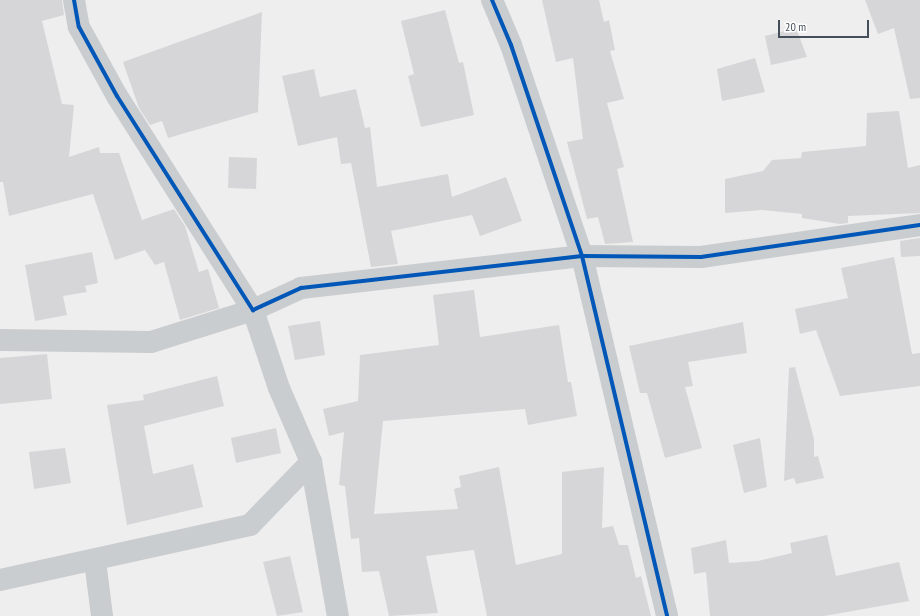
<!DOCTYPE html>
<style>
body{margin:0}
#map{position:relative;width:920px;height:616px;overflow:hidden;background:#efeeee;font-family:"PT Sans Narrow",sans-serif}
div>[style]{position:absolute}
.building>*{inset:0;background:#d6d6d8}
.street>*{height:22px;margin:-11px;padding:0 11px;transform-origin:11px;border-radius:11px;background:#cacdcf}
.cycleway>*{height:4px;margin:-2px;padding:0 2px;transform-origin:2px;border-radius:2px;background:#0057b8}
span{translate:-50% -50%;white-space:nowrap;text-align:center;line-height:1.15;-webkit-text-stroke:3px #fff;paint-order:stroke}
.scale{position:absolute;left:778px;top:20px;width:91px;height:18px;box-sizing:border-box;border:2px solid #454f5b;border-top:0;padding-left:5px;font-size:12px;line-height:14px;white-space:nowrap;color:#454f5b;-webkit-text-stroke:3px #fff;paint-order:stroke}
</style>
<div id="map">
<div class="building">
<div style="clip-path:polygon(0 0,62px 0,64px 15px,42px 21px,62px 104px,74px 105px,69px 157px,99px 147px,100px 153px,119px 153px,142px 220px,174px 209px,185px 226px,199px 272px,208px 269px,219px 308px,180px 320px,164px 262px,155px 265px,145px 250px,115px 260px,93px 194px,9px 216px,3px 182px,0 182px)"></div>
<div style="clip-path:polygon(542px 0,599px 0,604px 22px,609px 20px,615px 50px,610px 51px,624px 99px,607px 103px,624px 167px,617px 169px,633px 242px,605px 244px,598px 217px,587px 219px,567px 142px,583px 139px,573px 58px,556px 62px)"></div>
<div style="clip-path:polygon(865px 0,920px 0,920px 98px,910px 99px,894px 28px,878px 34px)"></div>
<div style="clip-path:polygon(445px 10px,459px 63px,463px 62px,474px 115px,421px 127px,408px 76px,414px 74px,401px 21px)"></div>
<div style="clip-path:polygon(262px 12px,258px 112px,168px 138px,162px 121px,150px 125px,139px 108px,123px 62px)"></div>
<div style="clip-path:polygon(796px 28px,807px 57px,771px 65px,765px 36px)"></div>
<div style="clip-path:polygon(755px 58px,765px 92px,722px 101px,717px 69px)"></div>
<div style="clip-path:polygon(314px 69px,320px 97px,356px 89px,365px 128px,370px 127px,377px 187px,448px 174px,452px 197px,506px 177px,522px 221px,480px 236px,472px 215px,391px 231px,398px 264px,371px 267px,351px 163px,341px 164px,337px 137px,298px 146px,282px 76px)"></div>
<div style="clip-path:polygon(899px 111px,908px 168px,920px 165px,920px 213px,848px 216px,848px 223px,840px 224px,802px 218px,802px 214px,762px 210px,725px 213px,725px 179px,763px 171px,772px 160px,801px 158px,802px 152px,866px 146px,867px 113px)"></div>
<div style="clip-path:polygon(229px 157px,257px 158px,256px 189px,228px 188px)"></div>
<div style="clip-path:polygon(920px 238px,920px 256px,901px 257px,900px 241px)"></div>
<div style="clip-path:polygon(92px 252px,98px 283px,85px 286px,87px 292px,63px 296px,67px 315px,35px 321px,25px 265px)"></div>
<div style="clip-path:polygon(894px 257px,912px 354px,920px 353px,920px 386px,840px 396px,816px 330px,800px 334px,795px 309px,848px 298px,841px 268px)"></div>
<div style="clip-path:polygon(474px 290px,480px 337px,559px 325px,568px 382px,571px 382px,577px 416px,528px 425px,525px 409px,383px 421px,374px 514px,458px 509px,454px 489px,461px 487px,459px 476px,499px 467px,516px 565px,562px 554px,562px 472px,604px 467px,602px 528px,613px 526px,619px 545px,628px 545px,636px 578px,641px 576px,651px 616px,487px 616px,474px 550px,426px 556px,438px 613px,389px 616px,379px 571px,362px 572px,359px 538px,351px 539px,345px 486px,339px 485px,344px 432px,329px 436px,323px 409px,358px 401px,360px 355px,439px 345px,433px 295px)"></div>
<div style="clip-path:polygon(320px 321px,325px 355px,295px 360px,288px 326px)"></div>
<div style="clip-path:polygon(743px 322px,747px 353px,688px 362px,693px 386px,685px 387px,702px 448px,665px 458px,647px 393px,640px 393px,629px 346px)"></div>
<div style="clip-path:polygon(47px 354px,52px 399px,0 404px,0 358px)"></div>
<div style="clip-path:polygon(795px 367px,814px 439px,814px 457px,818px 456px,824px 478px,796px 484px,794px 478px,784px 481px,789px 368px)"></div>
<div style="clip-path:polygon(217px 376px,224px 406px,144px 426px,153px 474px,193px 464px,203px 507px,127px 525px,107px 405px,144px 400px,143px 395px)"></div>
<div style="clip-path:polygon(276px 428px,281px 453px,236px 463px,231px 438px)"></div>
<div style="clip-path:polygon(760px 438px,767px 487px,744px 493px,733px 445px)"></div>
<div style="clip-path:polygon(65px 448px,71px 483px,34px 489px,29px 452px)"></div>
<div style="clip-path:polygon(827px 535px,836px 576px,899px 562px,909px 601px,824px 616px,710px 616px,706px 572px,694px 574px,691px 548px,726px 540px,729px 563px,758px 561px,792px 553px,790px 543px)"></div>
<div style="clip-path:polygon(290px 556px,303px 612px,277px 616px,263px 562px)"></div>
</div>
<div class="street">
<div style="left:74px;top:0;width:27px;rotate:80deg"></div>
<div style="left:79px;top:27px;width:79px;rotate:61.2deg"></div>
<div style="left:117px;top:96px;width:254px;rotate:57.6deg"></div>
<div style="left:253px;top:310px;width:53px;rotate:-24.6deg"></div>
<div style="left:301px;top:288px;width:283px;rotate:-6.5deg"></div>
<div style="left:582px;top:256px;width:119px;rotate:0.5deg"></div>
<div style="left:701px;top:257px;width:221px;rotate:-8.3deg"></div>
<div style="left:492px;top:0;width:49px;rotate:67.1deg"></div>
<div style="left:511px;top:45px;width:223px;rotate:71.4deg"></div>
<div style="left:582px;top:256px;width:370px;rotate:76.7deg"></div>
<div style="left:0;top:340px;width:151px;rotate:0.8deg"></div>
<div style="left:151px;top:342px;width:107px;rotate:-17.4deg"></div>
<div style="left:253px;top:310px;width:82px;rotate:71.6deg"></div>
<div style="left:279px;top:388px;width:81px;rotate:66.6deg"></div>
<div style="left:311px;top:462px;width:156px;rotate:80.1deg"></div>
<div style="left:95px;top:561px;width:55px;rotate:82.7deg"></div>
<div style="left:0;top:580px;width:256px;rotate:-12.4deg"></div>
<div style="left:250px;top:525px;width:88px;rotate:-45.9deg"></div>
</div>
<div class="cycleway">
<div style="left:74px;top:0;width:27px;rotate:80deg"></div>
<div style="left:79px;top:27px;width:79px;rotate:61.2deg"></div>
<div style="left:117px;top:96px;width:254px;rotate:57.6deg"></div>
<div style="left:253px;top:310px;width:53px;rotate:-24.6deg"></div>
<div style="left:301px;top:288px;width:283px;rotate:-6.5deg"></div>
<div style="left:582px;top:256px;width:119px;rotate:0.5deg"></div>
<div style="left:701px;top:257px;width:221px;rotate:-8.3deg"></div>
<div style="left:492px;top:0;width:49px;rotate:67.1deg"></div>
<div style="left:511px;top:45px;width:223px;rotate:71.4deg"></div>
<div style="left:582px;top:256px;width:370px;rotate:76.7deg"></div>
</div>
<div class="scale">20 m</div>
</div>
